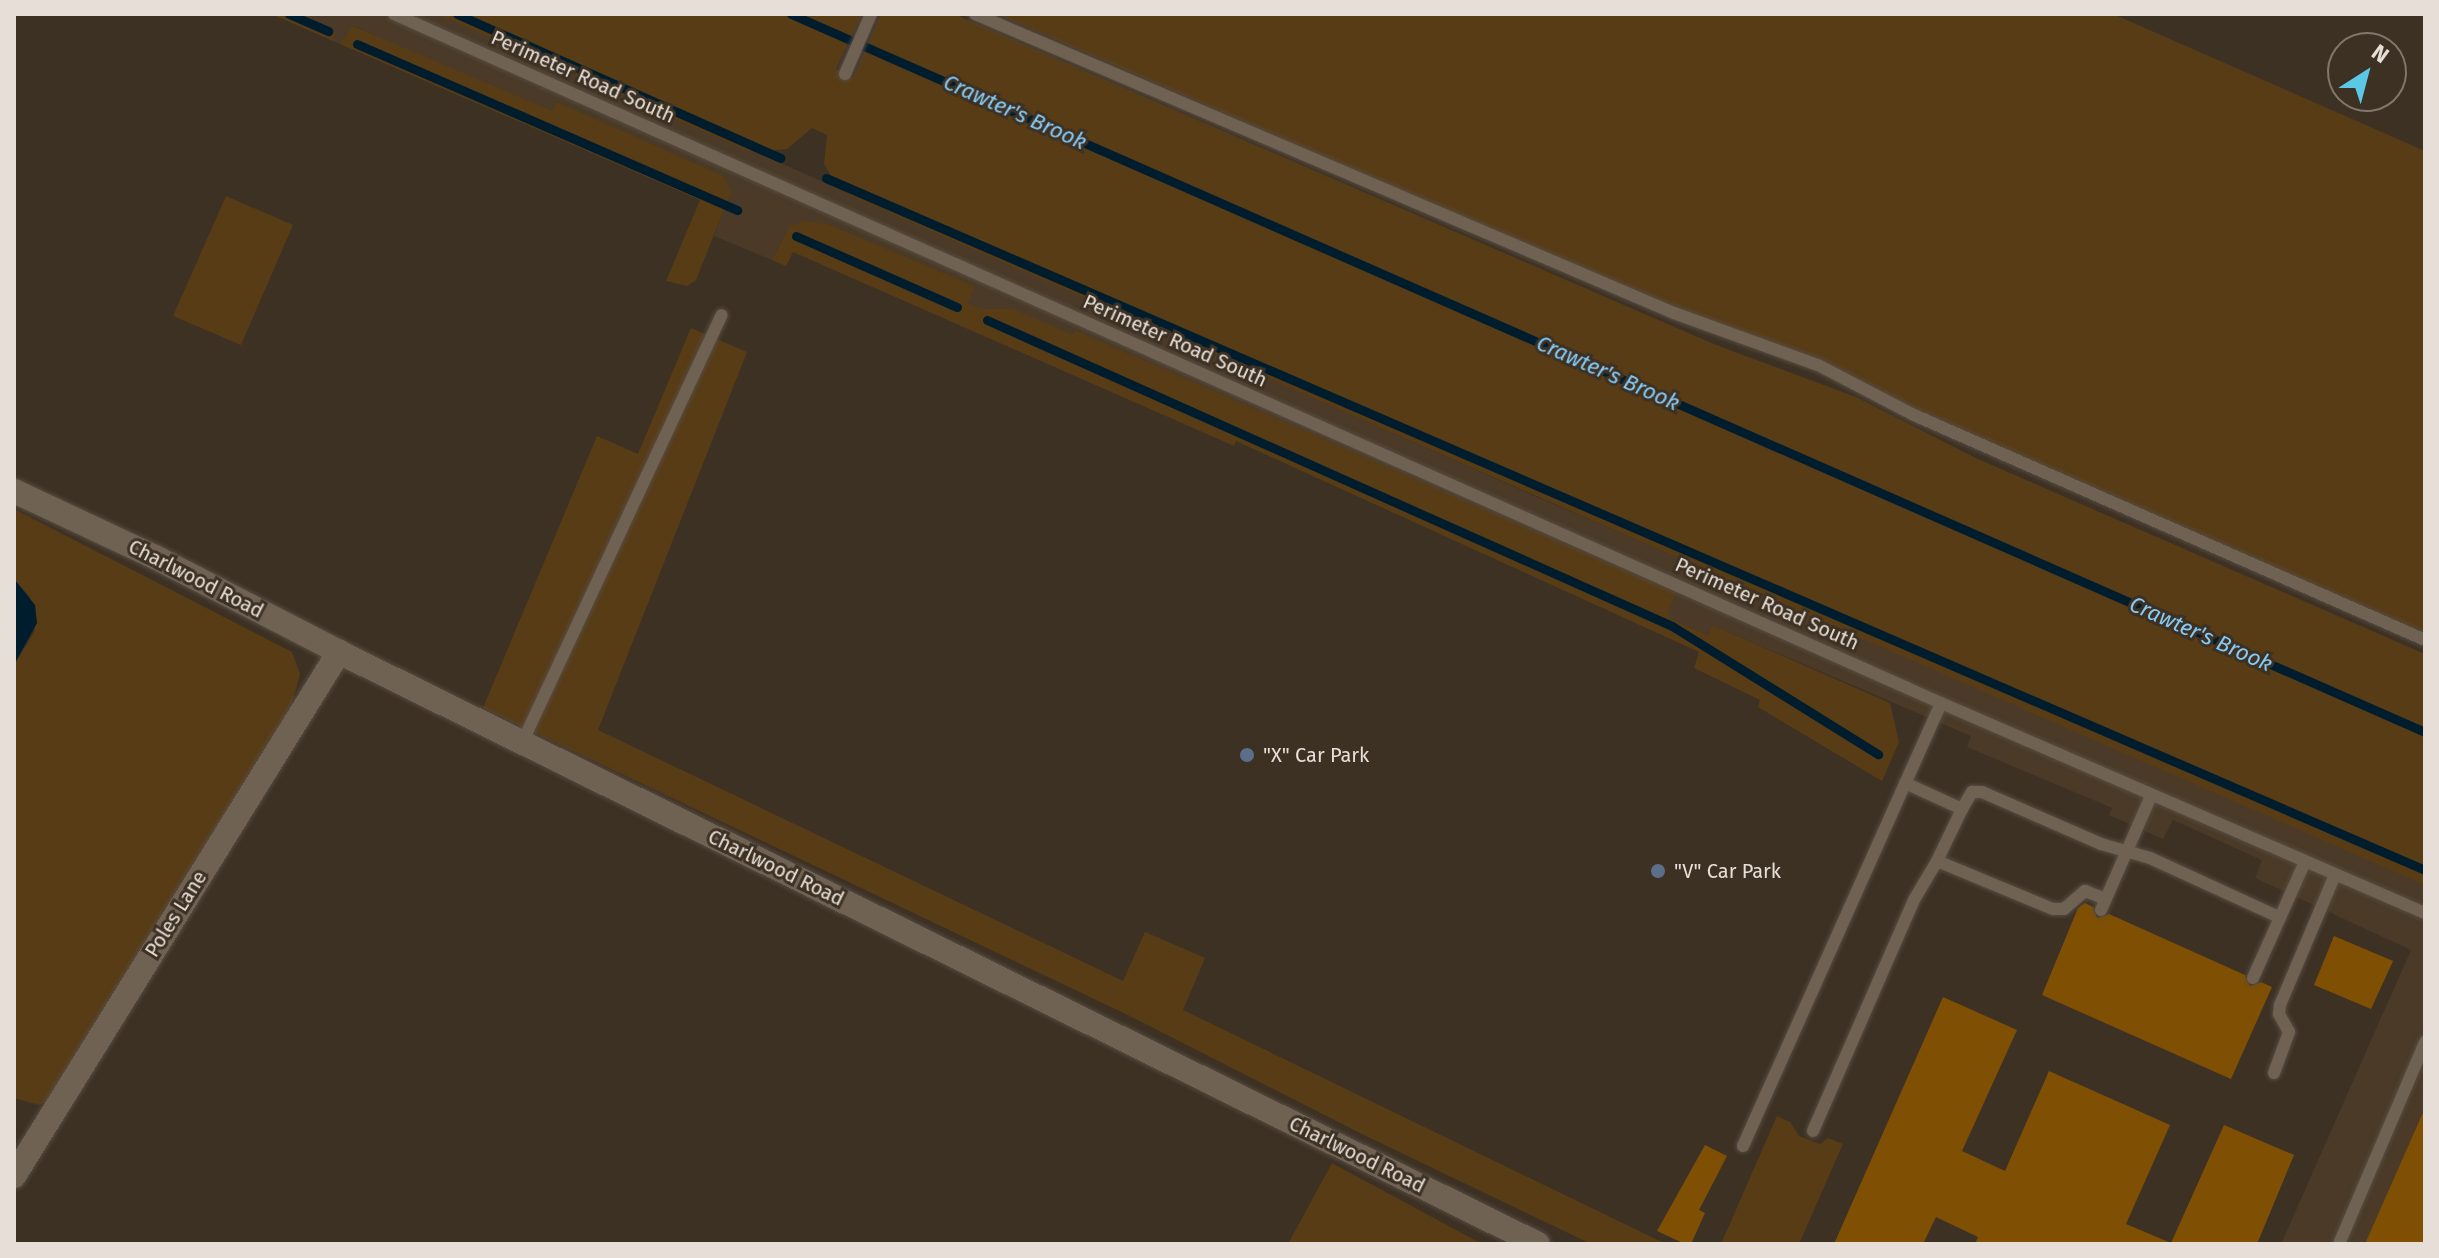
<!DOCTYPE html>
<style>
body{margin:0}
#map{position:relative;width:2439px;height:1258px;overflow:hidden;background:#3d3124;font-family:"Fira Sans",sans-serif}
div>[style]{position:absolute}
.built>*{inset:0;background:#4a3a27}
.green>*{inset:0;background:#583c16}
.water>*{inset:0;background:#001d2e}
.stream>*{height:9px;margin:-4.5px;padding:0 4.5px;transform-origin:4.5px;border-radius:4.5px;background:#001d2e}
.building>*{inset:0;background:#7f5003}
.roads{filter:drop-shadow(0 0 2px #564c42) drop-shadow(0 0 2px #564c42)}
.service>*{height:12px;margin:-6px;padding:0 6px;transform-origin:6px;border-radius:6px;background:#6f6253}
.minor>*{height:24px;margin:-12px;padding:0 12px;transform-origin:12px;border-radius:12px;background:#6f6253}
.tertiary>*{height:24px;margin:-12px;padding:0 12px;transform-origin:12px;border-radius:12px;background:#6f6253}
.dots>*{width:22px;height:22px;translate:-50% -50%;box-sizing:border-box;border:4px solid #3d3124;border-radius:50%}
span{translate:-50% -50%;white-space:nowrap;text-align:center;line-height:1.15;-webkit-text-stroke:6px #3d3124;paint-order:stroke}
.street-label{font-size:20px;color:#e7dfd7}
.poi-label{font-size:20px;color:#e7dfd7}
.left{translate:0 -50%;text-align:left}
.water-label{font-size:22px;color:#86cbf7;font-style:italic}
.frame{position:absolute;inset:0;border:16px solid #e7dfd7;pointer-events:none}
.north{position:absolute;left:2327px;top:32px;width:80px;height:80px;box-sizing:border-box;background:#3d3124;border:2px solid #81776c;border-radius:50%;rotate:36deg;font-size:22px;font-weight:700;line-height:32px;text-align:center;color:#e7dfd7}
.north::after{content:'';display:block;margin:auto;width:28px;height:36px;background:#5bc8e7;clip-path:polygon(50% 0,100% 100%,50% 72%,0 100%)}
</style>
<div id="map">
<div class="built">
<div style="clip-path:polygon(273px 14px,443px 14px,1519px 489px,2425px 881px,2425px 1244px,2281px 1244px,2411px 950px,2255px 878px,2262px 860px,2173px 820px,2163px 839px,2109px 815px,2112px 808px,1967px 747px,1971px 736px,1712px 625px,1708px 635px,788px 229px,772px 260px,714px 236px,729px 196px,354px 26px,340px 44px)"></div>
</div>
<div class="green">
<div style="clip-path:polygon(271px 14px,312px 14px,309px 21px,336px 32px,333px 41px)"></div>
<div style="clip-path:polygon(437px 14px,862px 14px,836px 69px,853px 78px,881px 14px,954px 14px,1716px 345px,1856px 397px,1978px 459px,2425px 654px,2425px 885px,849px 195px,836px 184px,824px 164px,827px 135px,812px 128px,787px 149px,750px 152px)"></div>
<div style="clip-path:polygon(997px 14px,2113px 14px,2425px 151px,2425px 634px,1955px 429px,1841px 370px,1733px 331px,1550px 255px)"></div>
<div style="clip-path:polygon(353px 26px,552px 111px,557px 102px,723px 176px,731px 192px,696px 280px,687px 286px,666px 281px,700px 200px,340px 44px)"></div>
<div style="clip-path:polygon(226px 196px,293px 225px,241px 345px,173px 316px)"></div>
<div style="clip-path:polygon(803px 221px,827px 224px,975px 286px,968px 303px,981px 309px,1013px 309px,1072px 335px,1075px 330px,1676px 593px,1667px 614px,1671px 619px,1708px 635px,1712px 625px,1890px 703px,1899px 742px,1882px 781px,1758px 707px,1760px 700px,1694px 668px,1699px 652px,1236px 441px,1234px 446px,793px 252px,786px 266px,772px 260px,789px 227px)"></div>
<div style="clip-path:polygon(691px 328px,747px 352px,598px 730px,1123px 981px,1145px 932px,1205px 958px,1183px 1010px,1666px 1244px,1591px 1244px,1364px 1135px,1128px 1015px,483px 708px,597px 436px,638px 454px)"></div>
<div style="clip-path:polygon(14px 509px,292px 652px,300px 674px,290px 712px,51px 1098px,39px 1105px,14px 1098px,14px 665px,35px 631px,30px 597px,14px 579px)"></div>
<div style="clip-path:polygon(1777px 1116px,1790px 1122px,1799px 1136px,1820px 1144px,1828px 1138px,1843px 1144px,1799px 1244px,1721px 1244px)"></div>
<div style="clip-path:polygon(1332px 1163px,1482px 1244px,1288px 1244px)"></div>
</div>
<div class="water">
<div style="clip-path:polygon(14px 579px,35px 605px,37px 623px,14px 665px)"></div>
</div>
<div class="stream">
<div style="left:289px;top:14px;width:43px;rotate:23.6deg"></div>
<div style="left:457px;top:14px;width:354px;rotate:24deg"></div>
<div style="left:791px;top:14px;width:1785px;rotate:23.72deg"></div>
<div style="left:357px;top:44px;width:415px;rotate:23.6deg"></div>
<div style="left:826px;top:178px;width:1742px;rotate:23.4deg"></div>
<div style="left:796px;top:236px;width:176px;rotate:23.8deg"></div>
<div style="left:987px;top:320px;width:750px;rotate:24.07deg"></div>
<div style="left:1672px;top:626px;width:243px;rotate:31.9deg"></div>
</div>
<div class="building">
<div style="clip-path:polygon(2085px 903px,2093px 907px,2097px 918px,2109px 914px,2245px 975px,2250px 986px,2261px 982px,2272px 987px,2231px 1079px,2042px 995px,2078px 908px)"></div>
<div style="clip-path:polygon(2334px 936px,2393px 961px,2371px 1009px,2314px 985px)"></div>
<div style="clip-path:polygon(1943px 997px,2017px 1030px,1962px 1151px,2005px 1171px,2049px 1071px,2170px 1125px,2126px 1224px,2171px 1243px,2224px 1125px,2294px 1155px,2257px 1244px,1975px 1244px,1978px 1237px,1936px 1217px,1923px 1244px,1834px 1244px)"></div>
<div style="clip-path:polygon(2425px 1108px,2425px 1244px,2365px 1244px)"></div>
<div style="clip-path:polygon(1705px 1145px,1727px 1156px,1699px 1210px,1705px 1213px,1691px 1244px,1685px 1244px,1657px 1231px)"></div>
</div>
<div class="roads">
<div class="service">
<div style="left:394px;top:14px;width:1693px;rotate:24.01deg"></div>
<div style="left:1941px;top:703px;width:528px;rotate:23.46deg"></div>
<div style="left:975px;top:14px;width:760px;rotate:23.16deg"></div>
<div style="left:1674px;top:313px;width:153px;rotate:19.9deg"></div>
<div style="left:1818px;top:365px;width:108px;rotate:27.5deg"></div>
<div style="left:1914px;top:415px;width:558px;rotate:23.76deg"></div>
<div style="left:845px;top:74px;width:65px;rotate:-66.6deg"></div>
<div style="left:522px;top:743px;width:472px;rotate:-65deg"></div>
<div style="left:1905px;top:783px;width:63px;rotate:24.5deg"></div>
<div style="left:1962px;top:809px;width:20px;rotate:-60deg"></div>
<div style="left:1972px;top:792px;width:10px"></div>
<div style="left:1982px;top:792px;width:130px;rotate:23.6deg"></div>
<div style="left:2101px;top:844px;width:51px;rotate:15.9deg"></div>
<div style="left:2150px;top:858px;width:142px;rotate:24.6deg"></div>
<div style="left:1962px;top:809px;width:58px;rotate:115.7deg"></div>
<div style="left:1937px;top:861px;width:126px;rotate:22.5deg"></div>
<div style="left:2053px;top:909px;width:11px"></div>
<div style="left:2064px;top:909px;width:28px;rotate:-41deg"></div>
<div style="left:2085px;top:891px;width:22px;rotate:21deg"></div>
<div style="left:2101px;top:910px;width:124px;rotate:-66.3deg"></div>
<div style="left:2253px;top:978px;width:127px;rotate:-65.9deg"></div>
<div style="left:2274px;top:1073px;width:44px;rotate:-69.9deg"></div>
<div style="left:2289px;top:1032px;width:21px;rotate:-119deg"></div>
<div style="left:2279px;top:1014px;width:9px;rotate:-84deg"></div>
<div style="left:2280px;top:1005px;width:141px;rotate:-67.1deg"></div>
<div style="left:1813px;top:1131px;width:252px;rotate:-66.4deg"></div>
<div style="left:1914px;top:900px;width:45px;rotate:-59.5deg"></div>
<div style="left:1743px;top:1146px;width:485px;rotate:-65.9deg"></div>
<div style="left:2339px;top:1244px;width:220px;rotate:-66.9deg"></div>
</div>
<div class="minor">
<div style="left:14px;top:1176px;width:617px;rotate:-58.19deg"></div>
</div>
<div class="tertiary">
<div style="left:14px;top:491px;width:156px;rotate:25.1deg"></div>
<div style="left:155px;top:557px;width:207px;rotate:27.3deg"></div>
<div style="left:339px;top:652px;width:1337px;rotate:26.28deg"></div>
</div>
</div>
<div class="dots">
<div style="left:1247px;top:755px;background:#5c6f8a"></div>
<div style="left:1658px;top:871px;background:#5c6f8a"></div>
</div>
<div class="street-label">
<span style="left:583px;top:77px;rotate:24deg">Perimeter Road South</span>
<span style="left:1175px;top:341px;rotate:24deg">Perimeter Road South</span>
<span style="left:196px;top:579px;rotate:27deg">Charlwood Road</span>
<span style="left:1767px;top:604px;rotate:24deg">Perimeter Road South</span>
<span style="left:776px;top:868px;rotate:26deg">Charlwood Road</span>
<span style="left:176px;top:914px;rotate:-58deg">Poles Lane</span>
<span style="left:1357px;top:1155px;rotate:26deg">Charlwood Road</span>
</div>
<div class="poi-label">
<span class="left" style="left:1263px;top:755px">"X" Car Park</span>
<span class="left" style="left:1674px;top:871px">"V" Car Park</span>
</div>
<div class="water-label">
<span style="left:1015px;top:112px;rotate:24deg">Crawter's Brook</span>
<span style="left:1608px;top:373px;rotate:24deg">Crawter's Brook</span>
<span style="left:2201px;top:634px;rotate:24deg">Crawter's Brook</span>
</div>
<div class="frame"></div>
<div class="north">N</div>
</div>
